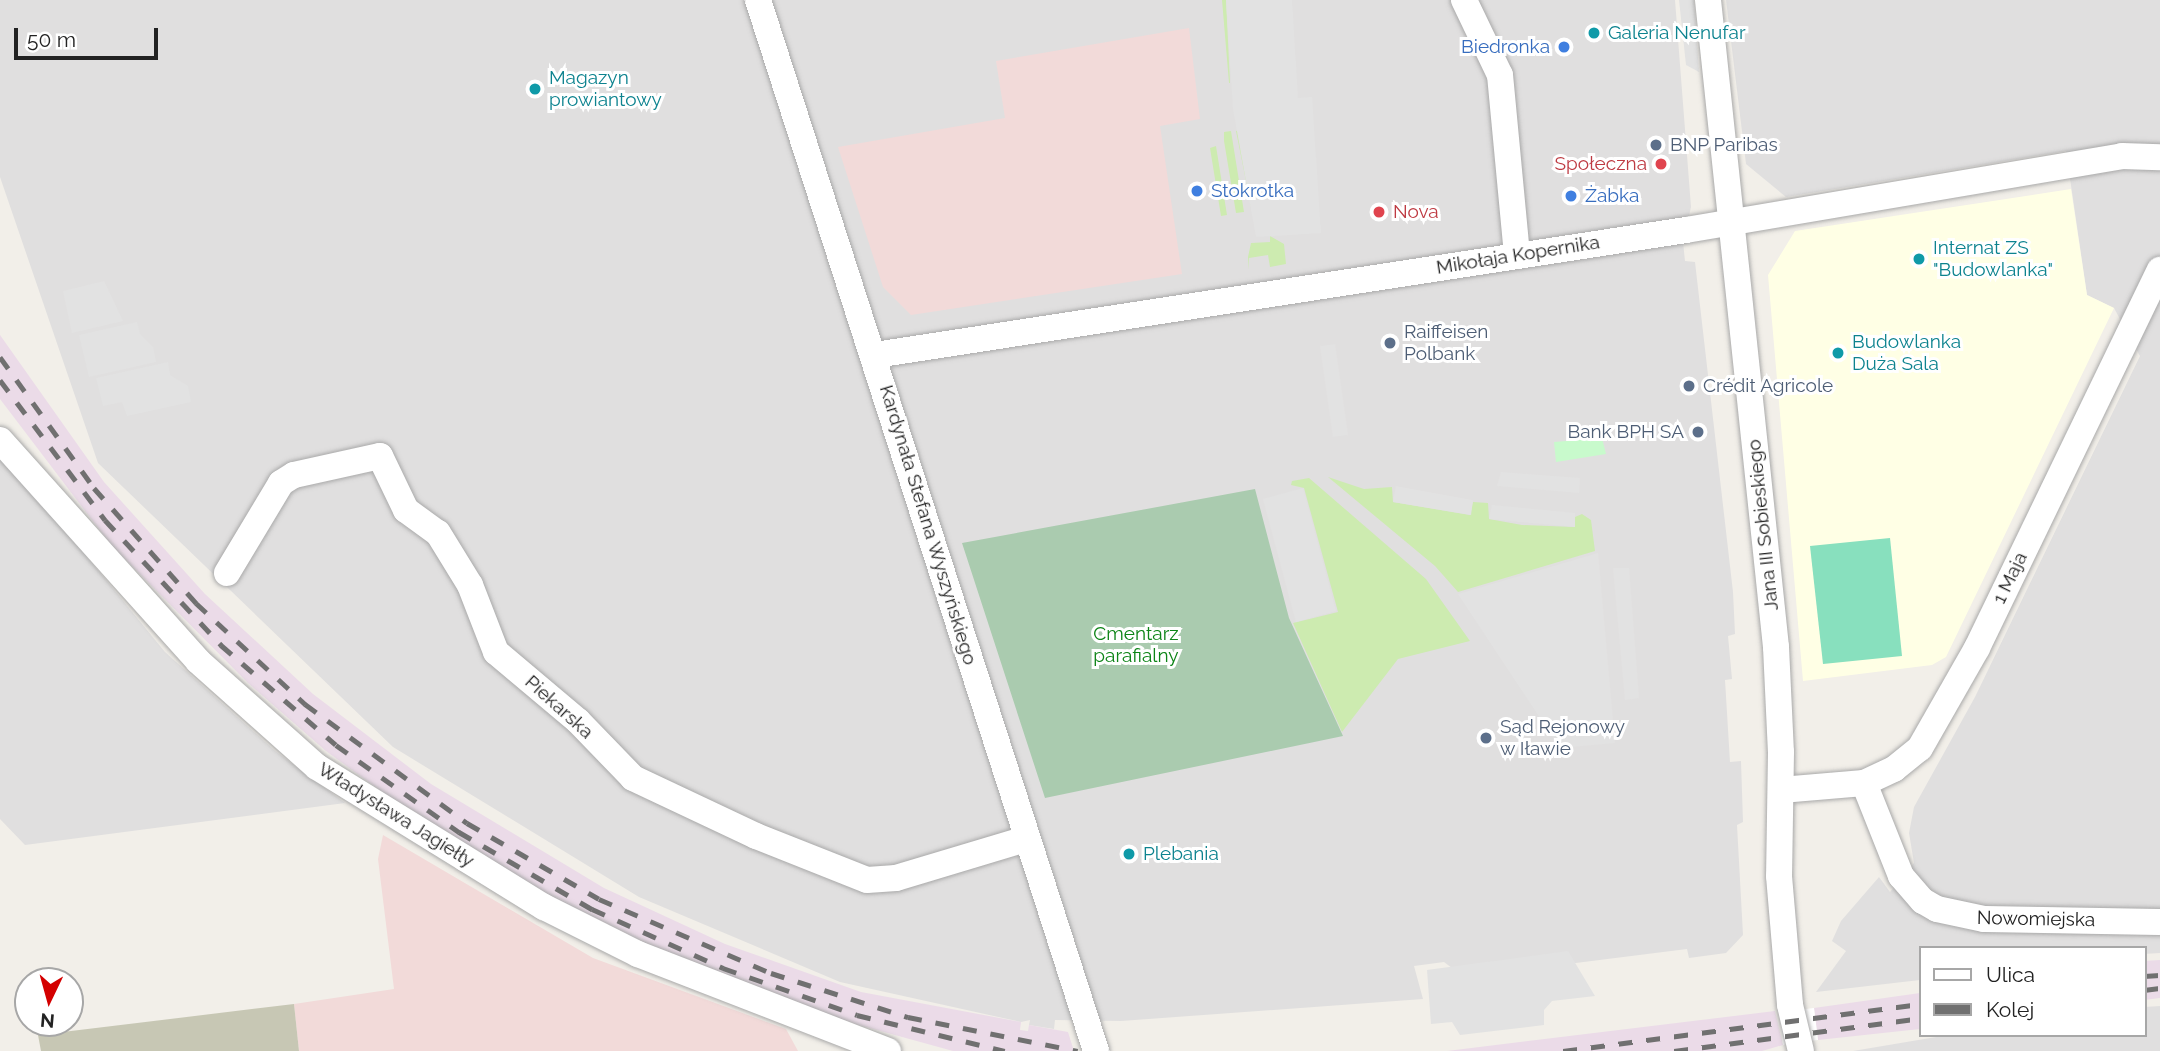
<!DOCTYPE html>
<meta charset="utf-8">
<style>
body{margin:0}
#map{position:relative;width:2160px;height:1051px;overflow:hidden;background:#f2efe9;font-family:Raleway,sans-serif}
div>[style]{position:absolute}
.residential>*{inset:0;background:#e0dfdf}
.commercial>*{inset:0;background:#f2dad9}
.industrial>*{inset:0;background:#ebdbe8}
.education>*{inset:0;background:#ffffe5}
.construction>*{inset:0;background:#c7c7b4}
.grass>*{inset:0;background:#cdebb0}
.cemetery>*{inset:0;background:#aacbaf}
.park>*{inset:0;background:#c8facc}
.pitch>*{inset:0;background:#88e0be}
.parking>*{inset:0;background:#e2e2e2}
.pier>*{inset:0;background:#fff}
.roads{filter:drop-shadow(0 0 2px #a9a9a9) drop-shadow(0 0 2px #a9a9a9)}
.minor>*{height:26px;margin:-13px;padding:0 13px;transform-origin:13px;border-radius:13px;background:#fff}
.rail>*{height:5px;margin-top:-2.5px;transform-origin:0;background:repeating-linear-gradient(90deg,#707070 0 14px,transparent 0 28px)}
.dots>*{width:19px;height:19px;translate:-50% -50%;box-sizing:border-box;border:4px solid #fff;border-radius:50%}
span{translate:-50% -50%;white-space:nowrap;text-align:center;line-height:1.15;-webkit-text-stroke:6px #fff;paint-order:stroke}
.culture-label{font-size:19px;color:#0d838f}
.left{translate:0 -50%;text-align:left}
.shop-label{font-size:19px;color:#366cbe}
.right{translate:-100% -50%;text-align:right}
.service-label{font-size:19px;color:#4e5e75}
.health-label{font-size:19px;color:#be3a42}
.street-label{font-size:19px;color:#222}
.park-label{font-size:19px;color:#0c8416}
.legend{position:absolute;left:1919px;top:946px;width:228px;height:91px;box-sizing:border-box;background:#fff;border:2px solid #a7a7a7;margin:0;padding:9px 12px;list-style:none;font-size:21px;color:#222}
.legend li{display:flex;align-items:center;gap:14px;height:35px}
.legend b{width:35px;border:2px solid #a7a7a7}
.north{position:absolute;left:14px;top:967px;width:70px;height:70px;box-sizing:border-box;background:#fff;border:2px solid #a7a7a7;border-radius:50%;rotate:185deg;font-size:19px;font-weight:700;line-height:28px;text-align:center;color:#222}
.north::after{content:'';display:block;margin:auto;width:24px;height:32px;background:#d40000;clip-path:polygon(50% 0,100% 100%,50% 72%,0 100%)}
.scale{position:absolute;left:14px;top:28px;width:144px;height:32px;box-sizing:border-box;border:4px solid #222;border-top:0;padding-left:9px;font-size:21px;line-height:24px;white-space:nowrap;color:#222;-webkit-text-stroke:5px #fff;paint-order:stroke}
</style>
<div id="map">
<div class="residential">
<div style="clip-path:polygon(0 0,1675px 0,1691px 207px,1683px 242px,1685px 261px,1695px 262px,1733px 592px,1735px 634px,1728px 636px,1732px 679px,1725px 680px,1730px 762px,1741px 761px,1743px 822px,1737px 825px,1743px 935px,1726px 953px,1689px 958px,1687px 949px,1464px 977px,1444px 962px,1414px 966px,1423px 999px,1121px 1021px,1055px 1020px,1054px 1029px,1029px 1025px,1030px 1020px,1021px 1022px,840px 982px,639px 897px,393px 747px,98px 463px,0 177px)"></div>
<div style="clip-path:polygon(1726px 0,2160px 0,2160px 953px,2144px 954px,2144px 948px,1920px 948px,1920px 980px,1816px 992px,1846px 951px,1832px 941px,1841px 921px,1879px 877px,1890px 892px,1914px 863px,1909px 833px,1914px 807px,1975px 697px,2140px 356px,2114px 308px,2087px 295px,2066px 151px,1786px 197px,1746px 164px)"></div>
<div style="clip-path:polygon(0 451px,165px 652px,275px 751px,345px 803px,25px 845px,0 819px)"></div>
<div style="clip-path:polygon(2160px 1006px,2160px 1051px,1853px 1051px,1948px 1035px,2144px 1035px,2144px 1007px)"></div>
</div>
<div class="commercial">
<div style="clip-path:polygon(1189px 28px,1200px 119px,1160px 126px,1182px 274px,911px 315px,883px 287px,838px 147px,1005px 118px,996px 61px)"></div>
<div style="clip-path:polygon(383px 835px,593px 958px,786px 1029px,798px 1051px,299px 1051px,294px 1004px,394px 989px,378px 859px)"></div>
</div>
<div class="industrial">
<div style="clip-path:polygon(0 335px,104px 482px,205px 594px,313px 694px,431px 784px,604px 888px,725px 944px,861px 992px,1021px 1022px,1020px 1030px,1028px 1031px,1029px 1025px,1068px 1032px,1074px 1051px,953px 1051px,855px 1024px,677px 959px,543px 893px,411px 813px,326px 751px,248px 683px,111px 545px,0 399px)"></div>
<div style="clip-path:polygon(2160px 960px,2160px 998px,2144px 1000px,2144px 961px)"></div>
<div style="clip-path:polygon(1920px 993px,1920px 1029px,1818px 1040px,1814px 1008px)"></div>
<div style="clip-path:polygon(1775px 1011px,1783px 1045px,1762px 1051px,1447px 1051px)"></div>
</div>
<div class="education">
<div style="clip-path:polygon(2071px 189px,2087px 295px,2114px 308px,1946px 657px,1932px 665px,1803px 681px,1768px 275px,1795px 231px)"></div>
</div>
<div class="construction">
<div style="clip-path:polygon(294px 1004px,299px 1051px,41px 1051px,38px 1035px)"></div>
</div>
<div class="grass">
<div style="clip-path:polygon(1222px 0,1226px 0,1230px 83px,1229px 83px)"></div>
<div style="clip-path:polygon(1240px 130px,1241px 140px,1252px 211px,1236px 131px)"></div>
<div style="clip-path:polygon(1231px 131px,1244px 212px,1236px 213px,1224px 141px,1224px 132px)"></div>
<div style="clip-path:polygon(1216px 146px,1227px 215px,1221px 216px,1210px 148px)"></div>
<div style="clip-path:polygon(1270px 236px,1284px 244px,1286px 264px,1270px 267px,1268px 255px,1249px 258px,1249px 270px,1248px 257px,1251px 243px,1270px 242px)"></div>
<div style="clip-path:polygon(1328px 477px,1364px 489px,1392px 487px,1393px 502px,1470px 515px,1473px 502px,1488px 503px,1489px 519px,1522px 525px,1574px 527px,1575px 517px,1582px 514px,1591px 520px,1595px 551px,1458px 592px,1435px 566px)"></div>
<div style="clip-path:polygon(1309px 478px,1426px 579px,1470px 641px,1398px 659px,1342px 732px,1293px 623px,1338px 612px,1304px 488px,1291px 485px,1292px 481px)"></div>
</div>
<div class="cemetery">
<div style="clip-path:polygon(1255px 489px,1289px 618px,1343px 736px,1045px 798px,962px 543px)"></div>
</div>
<div class="park">
<div style="clip-path:polygon(1602px 438px,1606px 454px,1556px 462px,1554px 442px)"></div>
</div>
<div class="pitch">
<div style="clip-path:polygon(1890px 538px,1902px 656px,1823px 664px,1810px 546px)"></div>
</div>
<div class="parking">
<div style="clip-path:polygon(1226px 0,1292px 0,1298px 98px,1312px 97px,1321px 233px,1256px 237px,1233px 109px)"></div>
<div style="clip-path:polygon(1679px 0,1694px 0,1699px 72px,1686px 65px)"></div>
<div style="clip-path:polygon(104px 281px,123px 321px,72px 333px,63px 291px)"></div>
<div style="clip-path:polygon(137px 322px,140px 334px,153px 347px,156px 362px,89px 377px,79px 335px)"></div>
<div style="clip-path:polygon(1335px 344px,1348px 435px,1333px 437px,1320px 346px)"></div>
<div style="clip-path:polygon(168px 362px,170px 375px,188px 386px,191px 402px,127px 416px,122px 402px,103px 406px,96px 378px)"></div>
<div style="clip-path:polygon(1501px 472px,1580px 478px,1579px 493px,1497px 486px)"></div>
<div style="clip-path:polygon(1396px 486px,1473px 500px,1471px 515px,1393px 502px)"></div>
<div style="clip-path:polygon(1303px 488px,1336px 611px,1296px 622px,1263px 499px)"></div>
<div style="clip-path:polygon(1492px 505px,1575px 513px,1575px 527px,1489px 519px)"></div>
<div style="clip-path:polygon(1598px 553px,1615px 743px,1560px 748px,1458px 594px)"></div>
<div style="clip-path:polygon(1613px 568px,1629px 568px,1639px 698px,1625px 700px)"></div>
<div style="clip-path:polygon(1568px 951px,1595px 996px,1552px 1001px,1544px 1010px,1544px 1025px,1460px 1035px,1452px 1022px,1431px 1024px,1427px 970px)"></div>
</div>
<div class="pier">
<div style="clip-path:polygon(1814px 1008px,1818px 1040px,1783px 1045px,1779px 1012px)"></div>
</div>
<div class="roads">
<div class="minor">
<div style="left:758px;top:0;width:1104px;rotate:72.17deg"></div>
<div style="left:1464px;top:0;width:83px;rotate:64.4deg"></div>
<div style="left:1500px;top:75px;width:181px;rotate:84.6deg"></div>
<div style="left:1708px;top:0;width:651px;rotate:84deg"></div>
<div style="left:1776px;top:647px;width:105px;rotate:87.3deg"></div>
<div style="left:1781px;top:752px;width:124px;rotate:90.9deg"></div>
<div style="left:1779px;top:876px;width:129px;rotate:85.1deg"></div>
<div style="left:1790px;top:1005px;width:47px;rotate:76.6deg"></div>
<div style="left:875px;top:355px;width:821px;rotate:-8.76deg"></div>
<div style="left:1686px;top:230px;width:442px;rotate:-9.6deg"></div>
<div style="left:2122px;top:156px;width:38px;rotate:2deg"></div>
<div style="left:0;top:440px;width:297px;rotate:48.1deg"></div>
<div style="left:198px;top:661px;width:159px;rotate:41.7deg"></div>
<div style="left:317px;top:767px;width:267px;rotate:31.7deg"></div>
<div style="left:544px;top:907px;width:105px;rotate:26.6deg"></div>
<div style="left:638px;top:954px;width:268px;rotate:21.2deg"></div>
<div style="left:227px;top:573px;width:105px;rotate:-59deg"></div>
<div style="left:281px;top:483px;width:15px;rotate:-32deg"></div>
<div style="left:294px;top:475px;width:88px;rotate:-12.5deg"></div>
<div style="left:380px;top:456px;width:60px;rotate:64.3deg"></div>
<div style="left:406px;top:510px;width:39px;rotate:36deg"></div>
<div style="left:438px;top:533px;width:61px;rotate:58.4deg"></div>
<div style="left:470px;top:585px;width:72px;rotate:68.8deg"></div>
<div style="left:496px;top:652px;width:107px;rotate:40.1deg"></div>
<div style="left:578px;top:721px;width:79px;rotate:46deg"></div>
<div style="left:633px;top:778px;width:136px;rotate:25.2deg"></div>
<div style="left:756px;top:836px;width:119px;rotate:21.6deg"></div>
<div style="left:867px;top:880px;width:29px;rotate:-4deg"></div>
<div style="left:896px;top:878px;width:136px;rotate:-16.7deg"></div>
<div style="left:1864px;top:783px;width:100px;rotate:68.3deg"></div>
<div style="left:1901px;top:876px;width:33px;rotate:49deg"></div>
<div style="left:1923px;top:901px;width:16px;rotate:30deg"></div>
<div style="left:1937px;top:909px;width:48px;rotate:12deg"></div>
<div style="left:1984px;top:919px;width:176px;rotate:1deg"></div>
<div style="left:1781px;top:790px;width:83px;rotate:-4.8deg"></div>
<div style="left:1864px;top:783px;width:33px;rotate:-25deg"></div>
<div style="left:1894px;top:769px;width:33px;rotate:-39deg"></div>
<div style="left:1920px;top:748px;width:115px;rotate:-60.3deg"></div>
<div style="left:1977px;top:648px;width:420px;rotate:-64.2deg"></div>
</div>
</div>
<div class="rail">
<div style="left:0;top:357px;width:161px;rotate:54.3deg"></div>
<div style="left:94px;top:488px;width:154px;rotate:48.4deg"></div>
<div style="left:196px;top:603px;width:149px;rotate:42.8deg"></div>
<div style="left:305px;top:704px;width:201px;rotate:36.3deg"></div>
<div style="left:467px;top:823px;width:152px;rotate:29.9deg"></div>
<div style="left:599px;top:899px;width:187px;rotate:23.3deg"></div>
<div style="left:771px;top:973px;width:144px;rotate:17.8deg"></div>
<div style="left:908px;top:1017px;width:173px;rotate:11.3deg"></div>
<div style="left:0;top:380px;width:175px;rotate:53.1deg"></div>
<div style="left:105px;top:520px;width:171px;rotate:47.1deg"></div>
<div style="left:221px;top:645px;width:152px;rotate:41deg"></div>
<div style="left:336px;top:745px;width:151px;rotate:35.3deg"></div>
<div style="left:459px;top:832px;width:154px;rotate:30.1deg"></div>
<div style="left:592px;top:909px;width:144px;rotate:24.2deg"></div>
<div style="left:723px;top:968px;width:142px;rotate:19.3deg"></div>
<div style="left:857px;top:1015px;width:152px;rotate:13.7deg"></div>
<div style="left:2144px;top:976px;width:16px;rotate:-4deg"></div>
<div style="left:2144px;top:990px;width:16px;rotate:-7deg"></div>
<div style="left:1563px;top:1051px;width:360px;rotate:-7.5deg"></div>
<div style="left:1674px;top:1051px;width:248px;rotate:-7.6deg"></div>
</div>
<div class="dots">
<div style="left:1594px;top:33px;background:#0f9aa8"></div>
<div style="left:1564px;top:47px;background:#3f7fe0"></div>
<div style="left:535px;top:89px;background:#0f9aa8"></div>
<div style="left:1656px;top:145px;background:#5c6f8a"></div>
<div style="left:1661px;top:164px;background:#e0444e"></div>
<div style="left:1197px;top:191px;background:#3f7fe0"></div>
<div style="left:1571px;top:196px;background:#3f7fe0"></div>
<div style="left:1379px;top:212px;background:#e0444e"></div>
<div style="left:1919px;top:259px;background:#0f9aa8"></div>
<div style="left:1390px;top:343px;background:#5c6f8a"></div>
<div style="left:1838px;top:353px;background:#0f9aa8"></div>
<div style="left:1689px;top:386px;background:#5c6f8a"></div>
<div style="left:1698px;top:432px;background:#5c6f8a"></div>
<div style="left:1486px;top:738px;background:#5c6f8a"></div>
<div style="left:1129px;top:854px;background:#0f9aa8"></div>
</div>
<div class="culture-label">
<span class="left" style="left:1608px;top:33px">Galeria Nenufar</span>
<span class="left" style="left:549px;top:89px">Magazyn<br>prowiantowy</span>
<span class="left" style="left:1933px;top:259px">Internat ZS<br>"Budowlanka"</span>
<span class="left" style="left:1852px;top:353px">Budowlanka<br>Duża Sala</span>
<span class="left" style="left:1143px;top:854px">Plebania</span>
</div>
<div class="shop-label">
<span class="right" style="left:1550px;top:47px">Biedronka</span>
<span class="left" style="left:1211px;top:191px">Stokrotka</span>
<span class="left" style="left:1585px;top:196px">Żabka</span>
</div>
<div class="service-label">
<span class="left" style="left:1670px;top:145px">BNP Paribas</span>
<span class="left" style="left:1404px;top:343px">Raiffeisen<br>Polbank</span>
<span class="left" style="left:1703px;top:386px">Crédit Agricole</span>
<span class="right" style="left:1684px;top:432px">Bank BPH SA</span>
<span class="left" style="left:1500px;top:738px">Sąd Rejonowy<br>w Iławie</span>
</div>
<div class="health-label">
<span class="right" style="left:1647px;top:164px">Społeczna</span>
<span class="left" style="left:1393px;top:212px">Nova</span>
</div>
<div class="street-label">
<span style="left:1518px;top:255px;rotate:-9deg">Mikołaja Kopernika</span>
<span style="left:928px;top:525px;rotate:73deg">Kardynała Stefana Wyszyńskiego</span>
<span style="left:1763px;top:525px;rotate:-96deg">Jana III Sobieskiego</span>
<span style="left:2010px;top:578px;rotate:-64deg">1 Maja</span>
<span style="left:559px;top:707px;rotate:42deg">Piekarska</span>
<span style="left:396px;top:815px;rotate:32deg">Władysława Jagiełły</span>
<span style="left:2036px;top:919px;rotate:1deg">Nowomiejska</span>
</div>
<div class="park-label">
<span style="left:1136px;top:645px">Cmentarz<br>parafialny</span>
</div>
<ul class="legend">
<li><b style="height:9px;background:#fff"></b>Ulica</li>
<li><b style="height:9px;background:#707070"></b>Kolej</li>
</ul>
<div class="north">N</div>
<div class="scale">50 m</div>
</div>
